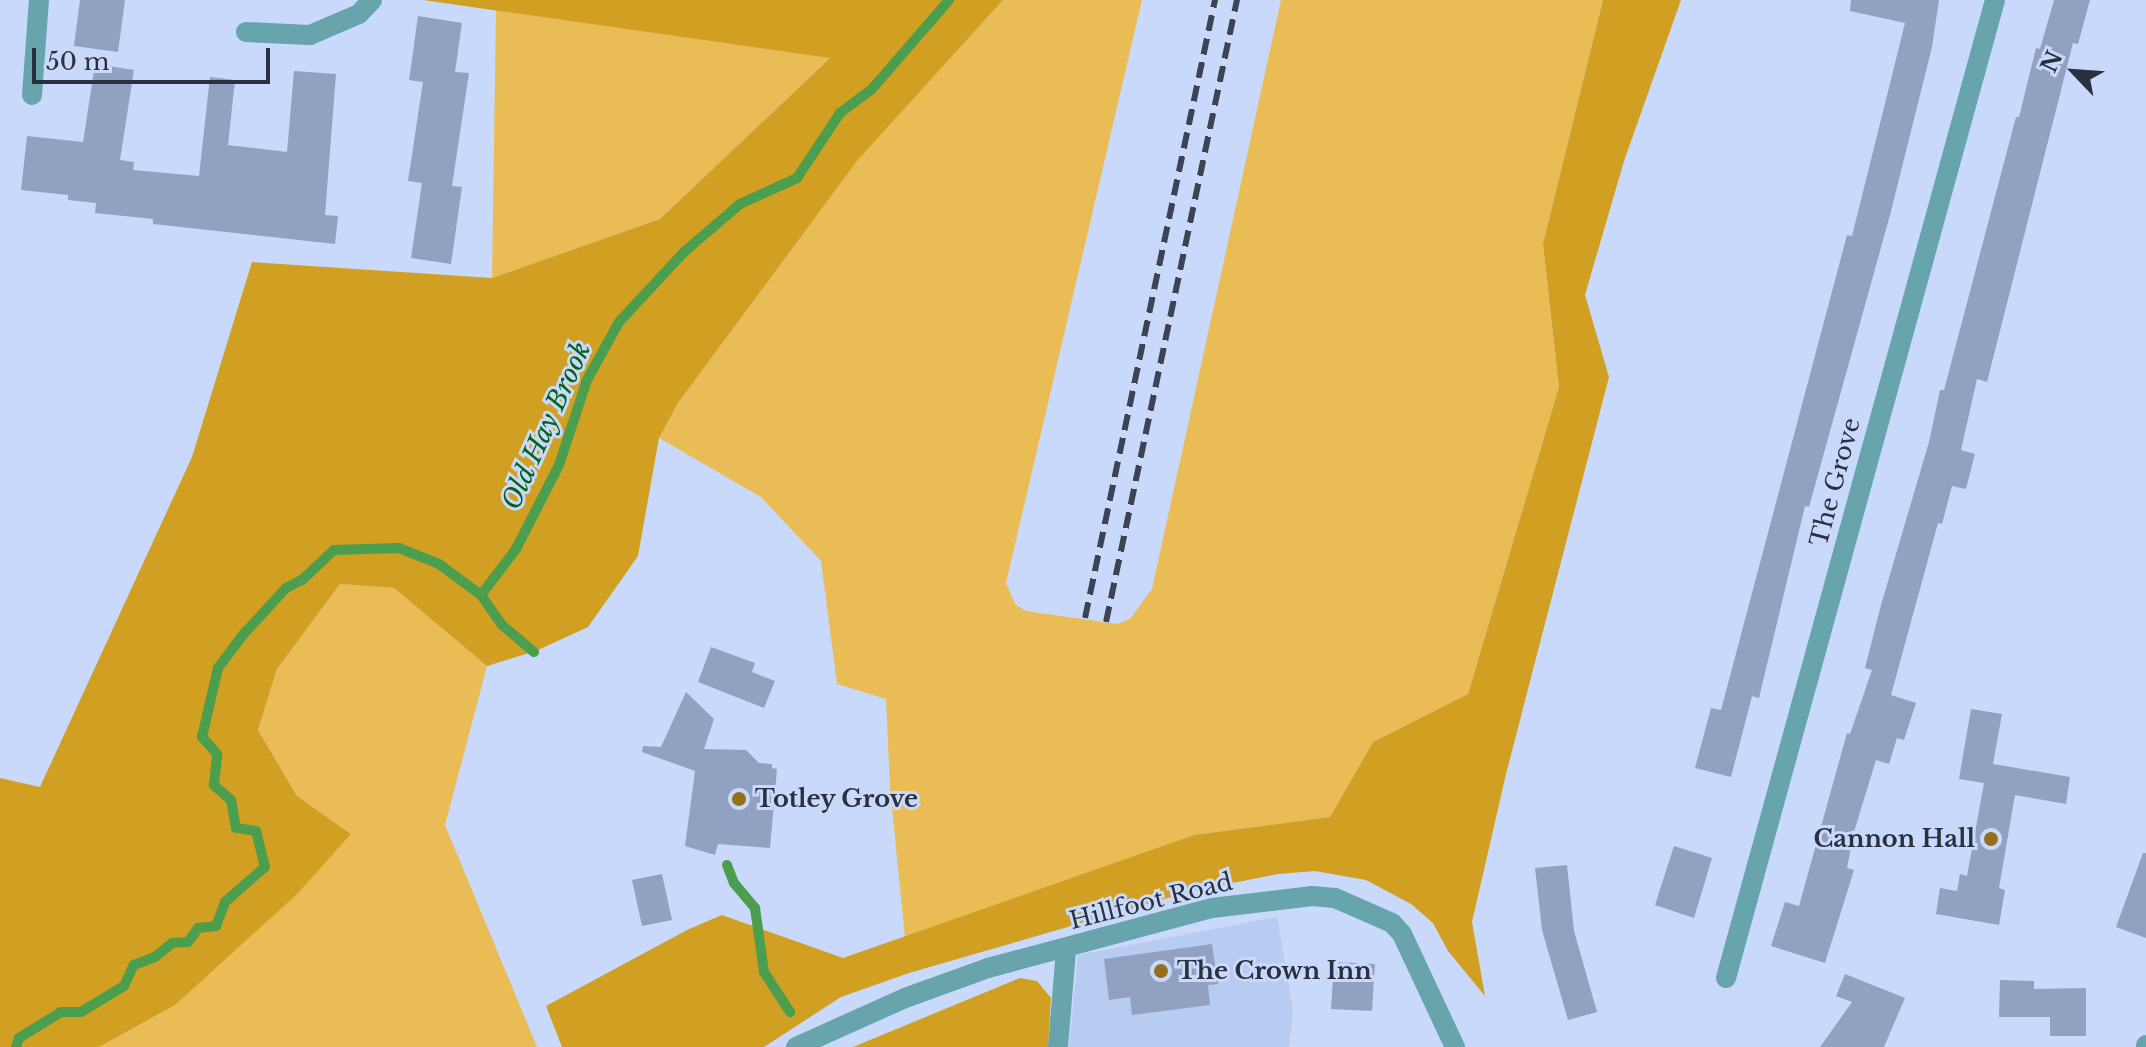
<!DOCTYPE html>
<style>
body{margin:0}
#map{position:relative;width:2146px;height:1047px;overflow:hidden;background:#c8d9fb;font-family:"Libre Baskerville",serif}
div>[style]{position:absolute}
.built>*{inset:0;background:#b8ccf2}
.green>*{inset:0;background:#eabc56}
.forest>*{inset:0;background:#d19f22}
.stream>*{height:10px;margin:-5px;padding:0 5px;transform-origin:5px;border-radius:5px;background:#4a9e4e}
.building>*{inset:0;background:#91a1c1}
.minor>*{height:20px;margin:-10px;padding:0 10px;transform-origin:10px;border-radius:10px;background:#67a4ab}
.tertiary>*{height:20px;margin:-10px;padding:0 10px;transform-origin:10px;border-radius:10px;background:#67a4ab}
.rail>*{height:6px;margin-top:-3px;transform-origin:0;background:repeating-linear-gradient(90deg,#3c4453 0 16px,transparent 0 24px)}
.dots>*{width:22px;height:22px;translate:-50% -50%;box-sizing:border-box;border:4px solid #c8d9fb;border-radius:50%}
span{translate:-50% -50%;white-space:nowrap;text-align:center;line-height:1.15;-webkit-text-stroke:6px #c8d9fb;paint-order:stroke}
.street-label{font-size:24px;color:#2a313e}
.poi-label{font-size:24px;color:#2a313e;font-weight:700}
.left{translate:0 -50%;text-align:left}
.right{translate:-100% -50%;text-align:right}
.water-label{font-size:26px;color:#046315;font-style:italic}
.north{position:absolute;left:2034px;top:32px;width:80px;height:80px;-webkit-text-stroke:6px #c8d9fb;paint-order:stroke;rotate:295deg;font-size:22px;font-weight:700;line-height:32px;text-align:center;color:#2a313e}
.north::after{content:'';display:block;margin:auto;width:28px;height:36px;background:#2a313e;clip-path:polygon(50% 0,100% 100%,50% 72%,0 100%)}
.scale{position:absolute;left:32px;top:48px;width:238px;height:36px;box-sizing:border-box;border:4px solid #2a313e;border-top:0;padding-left:10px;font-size:24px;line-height:28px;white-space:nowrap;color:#2a313e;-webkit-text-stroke:6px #c8d9fb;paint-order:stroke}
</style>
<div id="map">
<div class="built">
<div style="clip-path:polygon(1277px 917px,1293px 1011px,1289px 1047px,1069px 1047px,1078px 955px)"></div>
</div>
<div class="green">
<div style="clip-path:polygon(1003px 0,1142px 0,1006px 583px,1015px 604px,1026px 611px,1117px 624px,1130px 619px,1152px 589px,1281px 0,1603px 0,1543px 244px,1559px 387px,1468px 694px,1373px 742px,1330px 817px,1194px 835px,905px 938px,890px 788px,886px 699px,837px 684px,821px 561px,761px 497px,659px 438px,678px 403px,857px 161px)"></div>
<div style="clip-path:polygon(496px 9px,831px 57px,660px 219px,492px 278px)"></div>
<div style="clip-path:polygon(340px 584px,394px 588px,487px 666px,445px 825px,537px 1047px,99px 1047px,175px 1005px,350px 833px,297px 796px,258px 730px,277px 669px)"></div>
</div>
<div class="forest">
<div style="clip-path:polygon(423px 0,1003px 0,857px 161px,678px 403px,659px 438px,638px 556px,588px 627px,536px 651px,487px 666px,394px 588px,340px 584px,277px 669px,258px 730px,297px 796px,351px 834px,296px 895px,175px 1005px,99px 1047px,0 1047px,0 778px,40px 787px,192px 457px,252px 262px,492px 278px,660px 219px,830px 58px)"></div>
<div style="clip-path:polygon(1603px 0,1681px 0,1624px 161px,1585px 295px,1609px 377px,1506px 774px,1472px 922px,1485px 996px,1448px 951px,1433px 923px,1411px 904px,1366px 880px,1315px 871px,1278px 874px,1192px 891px,909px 973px,841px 997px,764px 1047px,562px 1047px,546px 1006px,687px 930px,722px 915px,843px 958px,1194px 835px,1330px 817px,1373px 742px,1468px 694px,1559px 387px,1543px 244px)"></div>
<div style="clip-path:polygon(1020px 978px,1037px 981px,1051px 998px,1048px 1047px,853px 1047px)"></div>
</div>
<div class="stream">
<div style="left:481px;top:595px;width:37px;rotate:55deg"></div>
<div style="left:502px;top:625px;width:42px;rotate:40.2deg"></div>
<div style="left:727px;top:865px;width:19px;rotate:69deg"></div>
<div style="left:734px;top:883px;width:33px;rotate:50deg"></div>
<div style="left:755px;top:908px;width:65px;rotate:82deg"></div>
<div style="left:764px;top:972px;width:48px;rotate:57deg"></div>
<div style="left:16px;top:1047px;width:9px;rotate:-72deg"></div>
<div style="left:19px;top:1038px;width:49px;rotate:-31.8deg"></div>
<div style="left:61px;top:1012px;width:20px"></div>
<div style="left:81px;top:1012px;width:50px;rotate:-31.2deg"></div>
<div style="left:124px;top:986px;width:23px;rotate:-65deg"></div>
<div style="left:134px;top:965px;width:22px;rotate:-21deg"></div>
<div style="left:155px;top:957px;width:22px;rotate:-39deg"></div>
<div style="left:172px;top:943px;width:16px;rotate:-4deg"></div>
<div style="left:188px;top:942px;width:17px;rotate:-54deg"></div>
<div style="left:198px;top:928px;width:18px;rotate:-6deg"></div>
<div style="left:216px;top:926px;width:26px;rotate:-69deg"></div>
<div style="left:225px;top:902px;width:53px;rotate:-41.2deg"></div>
<div style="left:265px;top:867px;width:37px;rotate:-104deg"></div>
<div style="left:256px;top:831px;width:20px;rotate:-171deg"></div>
<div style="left:236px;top:828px;width:28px;rotate:-100deg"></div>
<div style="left:231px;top:800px;width:23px;rotate:-139deg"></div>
<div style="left:214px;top:785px;width:31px;rotate:-84deg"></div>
<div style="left:217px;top:754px;width:23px;rotate:-131deg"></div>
<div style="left:202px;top:737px;width:71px;rotate:-76.9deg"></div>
<div style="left:218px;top:668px;width:39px;rotate:-53deg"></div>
<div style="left:241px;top:637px;width:67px;rotate:-47.4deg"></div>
<div style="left:286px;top:588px;width:18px;rotate:-27deg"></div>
<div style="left:302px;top:580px;width:44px;rotate:-43.2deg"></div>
<div style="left:334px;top:550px;width:65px;rotate:-1.8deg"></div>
<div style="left:399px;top:548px;width:43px;rotate:21.8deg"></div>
<div style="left:439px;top:564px;width:52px;rotate:36.4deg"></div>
<div style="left:481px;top:595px;width:58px;rotate:-52.7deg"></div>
<div style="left:516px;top:549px;width:94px;rotate:-62.9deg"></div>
<div style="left:559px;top:465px;width:89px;rotate:-71.8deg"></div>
<div style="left:587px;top:380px;width:66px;rotate:-61.1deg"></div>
<div style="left:619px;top:322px;width:96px;rotate:-47.1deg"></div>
<div style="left:684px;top:252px;width:74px;rotate:-40.6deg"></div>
<div style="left:740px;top:204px;width:63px;rotate:-24.5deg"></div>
<div style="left:797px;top:178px;width:78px;rotate:-56.5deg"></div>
<div style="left:840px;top:113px;width:40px;rotate:-37deg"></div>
<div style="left:872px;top:89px;width:118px;rotate:-49.1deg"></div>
</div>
<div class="building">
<div style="clip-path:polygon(80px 0,125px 0,118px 52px,74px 46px)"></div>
<div style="clip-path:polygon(1851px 0,1939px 0,1932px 47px,1890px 215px,1809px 507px,1805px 506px,1759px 698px,1752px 696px,1731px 777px,1695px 768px,1711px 708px,1721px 710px,1847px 235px,1852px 236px,1905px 23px,1850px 11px)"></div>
<div style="clip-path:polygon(2054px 0,2090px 0,2078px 44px,2073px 43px,1987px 382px,1977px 379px,1961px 450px,1975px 454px,1966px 489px,1952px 486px,1942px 524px,1938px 523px,1891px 695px,1916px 703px,1904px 740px,1897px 738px,1889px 764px,1876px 760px,1854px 832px,1847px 868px,1854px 870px,1825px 963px,1771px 946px,1785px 902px,1799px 906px,1847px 733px,1850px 734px,1872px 670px,1865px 668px,1881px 605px,1929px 442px,1940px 390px,1944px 390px,2016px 117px,2019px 117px,2036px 48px,2040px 49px)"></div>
<div style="clip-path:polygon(418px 16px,462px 23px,455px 72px,469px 73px,452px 186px,462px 187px,451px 264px,411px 258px,422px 183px,408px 181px,423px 82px,409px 80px)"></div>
<div style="clip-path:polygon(95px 64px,134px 70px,120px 160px,134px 162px,133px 170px,199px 176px,210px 77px,235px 80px,228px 145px,287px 152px,294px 71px,336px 74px,325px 215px,338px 216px,335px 244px,153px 224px,153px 219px,95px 213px,96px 203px,68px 200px,68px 195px,21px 190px,27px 136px,83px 142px)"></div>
<div style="clip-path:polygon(711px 647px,755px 663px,752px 672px,775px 681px,764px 708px,698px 682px)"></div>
<div style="clip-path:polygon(686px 692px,714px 719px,704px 749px,746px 750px,759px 763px,772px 764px,772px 768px,777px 769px,770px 848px,718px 844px,715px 855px,685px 846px,695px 771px,642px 752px,643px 746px,661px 747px)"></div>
<div style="clip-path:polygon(1971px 709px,2002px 714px,1993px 764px,2070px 777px,2066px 804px,2015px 795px,1999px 888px,2005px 890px,1999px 925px,1936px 914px,1940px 888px,1957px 891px,1960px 874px,1967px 876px,1984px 783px,1959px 779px)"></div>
<div style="clip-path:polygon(1674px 846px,1712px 858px,1694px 918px,1655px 905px)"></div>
<div style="clip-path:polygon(2143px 853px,2146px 853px,2146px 938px,2116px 927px)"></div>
<div style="clip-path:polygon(1567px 865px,1574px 931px,1597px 1012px,1568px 1020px,1542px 930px,1535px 868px)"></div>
<div style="clip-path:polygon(662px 874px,672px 920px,642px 926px,632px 880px)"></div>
<div style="clip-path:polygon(1212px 944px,1218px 984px,1208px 985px,1210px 1005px,1132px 1015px,1130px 997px,1109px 1000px,1104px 959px)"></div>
<div style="clip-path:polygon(1334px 962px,1375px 964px,1372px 1011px,1331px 1009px)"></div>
<div style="clip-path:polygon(1845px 974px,1905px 998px,1884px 1047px,1820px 1047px,1852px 1002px,1836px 996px)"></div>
<div style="clip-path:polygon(2000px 980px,2034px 981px,2034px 989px,2086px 988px,2086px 1036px,2050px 1036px,2050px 1017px,1999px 1017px)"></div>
</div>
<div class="minor">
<div style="left:246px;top:32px;width:64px;rotate:2.7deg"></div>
<div style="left:310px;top:35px;width:53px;rotate:-23.2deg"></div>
<div style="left:359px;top:14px;width:19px;rotate:-47deg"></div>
<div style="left:32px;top:95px;width:95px;rotate:-85.8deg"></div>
<div style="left:1726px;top:978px;width:1014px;rotate:-74.62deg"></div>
<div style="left:1058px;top:1047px;width:98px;rotate:-85.3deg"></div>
<div style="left:2146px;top:1047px;width:2px;rotate:-90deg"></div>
</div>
<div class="tertiary">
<div style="left:796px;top:1047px;width:120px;rotate:-24.2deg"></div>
<div style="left:905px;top:998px;width:88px;rotate:-19.9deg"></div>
<div style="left:988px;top:968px;width:232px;rotate:-15deg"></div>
<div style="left:1212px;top:908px;width:101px;rotate:-6.8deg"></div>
<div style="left:1312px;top:896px;width:23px;rotate:5deg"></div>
<div style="left:1335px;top:898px;width:62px;rotate:23.7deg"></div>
<div style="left:1392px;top:923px;width:15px;rotate:48deg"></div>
<div style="left:1402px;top:934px;width:125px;rotate:64.9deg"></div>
</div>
<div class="rail">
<div style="left:1085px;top:618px;width:632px;rotate:-78.12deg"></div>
<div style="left:1106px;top:622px;width:636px;rotate:-78.11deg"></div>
</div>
<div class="dots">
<div style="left:739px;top:799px;background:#947018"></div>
<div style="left:1991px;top:839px;background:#947018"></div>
<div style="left:1161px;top:971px;background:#947018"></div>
</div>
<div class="street-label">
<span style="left:1835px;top:482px;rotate:-75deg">The Grove</span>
<span style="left:1151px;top:901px;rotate:-14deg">Hillfoot Road</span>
</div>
<div class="poi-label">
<span class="left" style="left:755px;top:799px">Totley Grove</span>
<span class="right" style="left:1975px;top:839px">Cannon Hall</span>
<span class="left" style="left:1177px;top:971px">The Crown Inn</span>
</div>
<div class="water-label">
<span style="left:547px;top:426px;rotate:-66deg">Old Hay Brook</span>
</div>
<div class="north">N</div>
<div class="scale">50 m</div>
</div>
